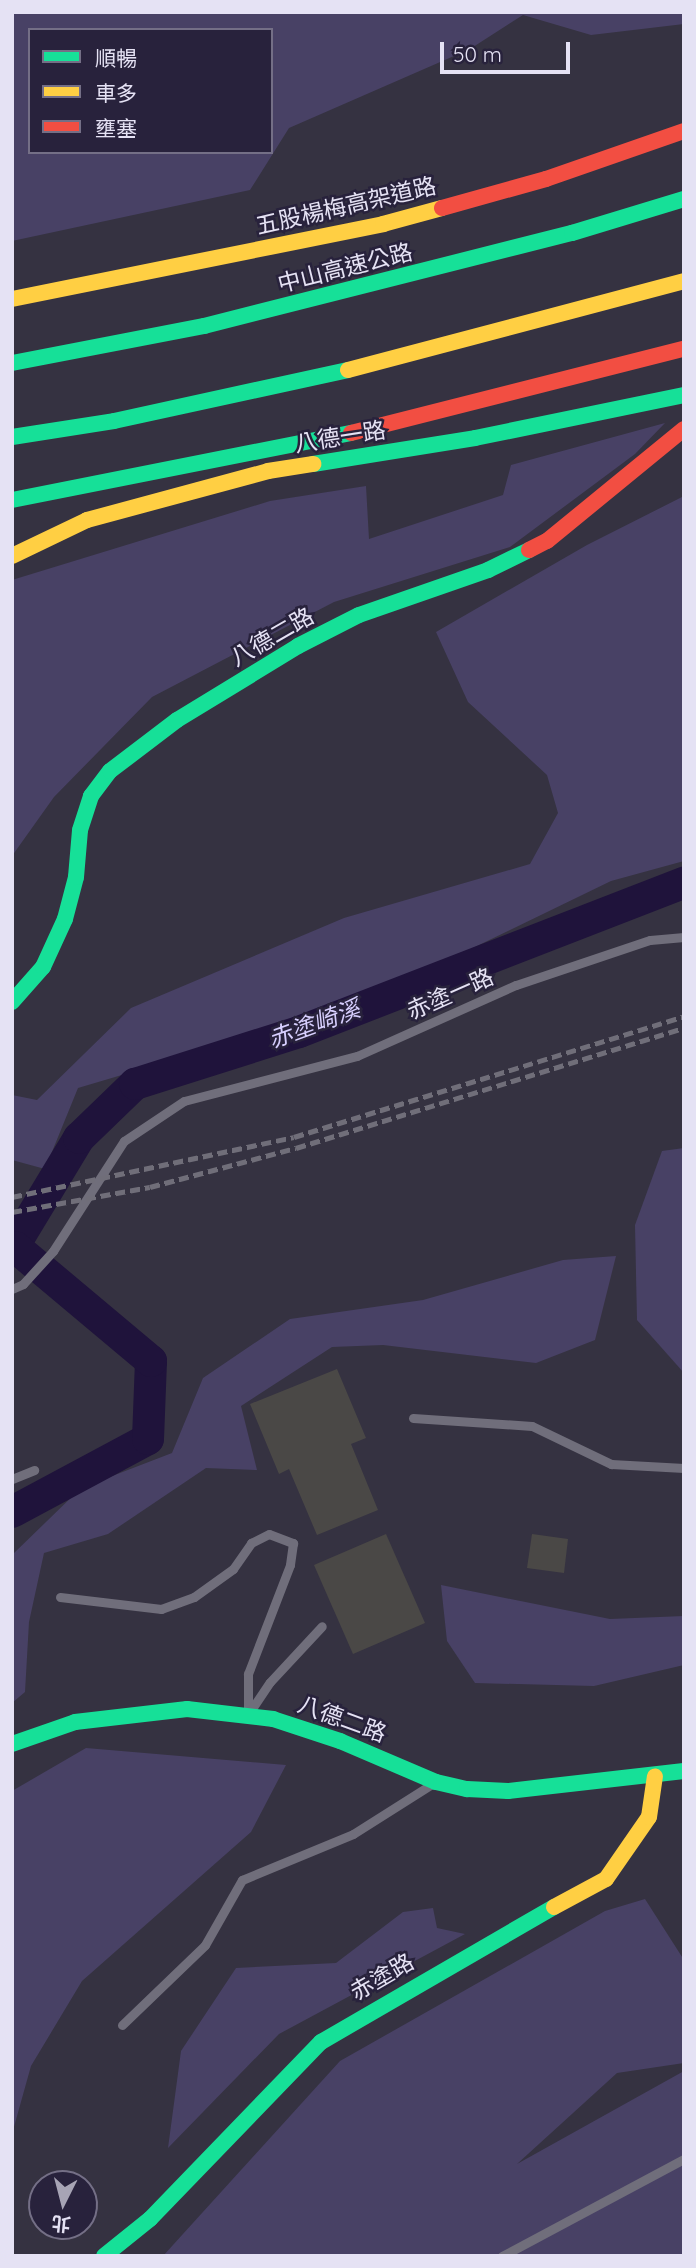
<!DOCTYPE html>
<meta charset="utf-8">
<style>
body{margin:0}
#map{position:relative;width:696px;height:2268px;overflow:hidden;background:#353241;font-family:Quicksand,"Noto Sans TC",sans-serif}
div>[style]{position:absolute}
.green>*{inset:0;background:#484165}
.river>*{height:32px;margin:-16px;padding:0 16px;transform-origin:16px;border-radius:16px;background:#1f133b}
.building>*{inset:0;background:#4a4846}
.lane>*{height:9px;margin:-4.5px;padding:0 4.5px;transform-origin:4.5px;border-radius:4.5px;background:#706e7b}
.fast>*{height:16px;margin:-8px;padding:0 8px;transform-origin:8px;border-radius:8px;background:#16e098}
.slow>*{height:16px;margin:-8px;padding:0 8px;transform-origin:8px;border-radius:8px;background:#ffcf43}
.jam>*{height:16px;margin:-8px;padding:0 8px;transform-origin:8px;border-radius:8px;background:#f24e42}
.rail>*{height:5px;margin-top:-2.5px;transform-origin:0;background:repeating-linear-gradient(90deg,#706e79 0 10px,transparent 0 15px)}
span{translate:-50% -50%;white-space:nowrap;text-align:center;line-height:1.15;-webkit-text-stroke:5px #28223c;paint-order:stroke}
.street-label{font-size:23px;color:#e5e2f4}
.water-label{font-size:24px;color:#d7cffe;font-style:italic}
.frame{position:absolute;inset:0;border:14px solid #e5e2f4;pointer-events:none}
.legend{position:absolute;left:28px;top:28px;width:245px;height:126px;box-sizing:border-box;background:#28223c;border:2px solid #746f86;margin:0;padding:9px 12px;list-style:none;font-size:21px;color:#e5e2f4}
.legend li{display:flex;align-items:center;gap:14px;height:35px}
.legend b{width:35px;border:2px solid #746f86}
.north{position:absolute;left:28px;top:2170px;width:70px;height:70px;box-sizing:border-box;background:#28223c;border:2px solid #746f86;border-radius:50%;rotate:186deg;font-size:19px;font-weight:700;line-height:28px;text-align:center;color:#e5e2f4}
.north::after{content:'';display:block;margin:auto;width:24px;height:32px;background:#a7a4b5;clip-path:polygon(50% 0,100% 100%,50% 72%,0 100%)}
.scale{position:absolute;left:440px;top:42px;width:130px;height:32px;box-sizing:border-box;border:4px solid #e5e2f4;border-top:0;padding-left:9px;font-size:21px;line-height:24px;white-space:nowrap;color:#e5e2f4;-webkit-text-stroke:5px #28223c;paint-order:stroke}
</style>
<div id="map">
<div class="green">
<div style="clip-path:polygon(evenodd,12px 12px,684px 12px,684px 24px,591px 35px,523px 15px,470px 49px,289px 128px,250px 190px,12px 241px,12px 12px,30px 30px,271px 30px,271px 152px,30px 152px,30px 30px)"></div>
<div style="clip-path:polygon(665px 423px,635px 454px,510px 547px,334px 602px,152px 697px,54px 797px,12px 856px,12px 580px,270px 501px,366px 486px,369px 539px,503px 495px,511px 465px)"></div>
<div style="clip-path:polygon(684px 496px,684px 861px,611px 881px,351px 1007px,78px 1088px,45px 1169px,12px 1160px,12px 1095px,37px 1100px,131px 1008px,344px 918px,530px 864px,558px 813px,547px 775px,468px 702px,436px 632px,587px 545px)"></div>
<div style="clip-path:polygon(684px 1148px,684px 1373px,637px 1320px,635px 1225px,662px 1151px)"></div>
<div style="clip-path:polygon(616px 1256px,595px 1340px,536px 1363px,383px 1345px,332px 1347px,241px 1406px,257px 1470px,206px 1468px,108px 1534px,44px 1553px,29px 1622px,25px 1692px,12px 1703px,12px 1555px,81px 1488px,172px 1453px,203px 1378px,290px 1319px,423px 1300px,563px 1260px)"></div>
<div style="clip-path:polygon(441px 1585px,610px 1619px,684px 1616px,684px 1665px,594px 1686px,475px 1683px,447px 1641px)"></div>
<div style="clip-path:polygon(86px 1748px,286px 1765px,251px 1832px,82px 1981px,31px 2066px,12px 2134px,12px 1791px)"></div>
<div style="clip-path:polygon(645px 1899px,684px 1960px,684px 2063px,617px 2073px,517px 2164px,684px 2071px,684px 2256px,163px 2256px,340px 2061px,605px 1911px)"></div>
<div style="clip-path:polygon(433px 1908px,437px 1928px,465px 1934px,279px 2034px,168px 2148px,181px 2051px,236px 1968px,336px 1963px,403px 1912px)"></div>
</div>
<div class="river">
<div style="left:12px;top:1249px;width:130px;rotate:-58.9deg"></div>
<div style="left:79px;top:1138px;width:78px;rotate:-44deg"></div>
<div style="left:135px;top:1084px;width:172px;rotate:-17.6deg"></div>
<div style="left:299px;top:1032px;width:413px;rotate:-21.2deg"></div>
<div style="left:12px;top:1512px;width:154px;rotate:-28.2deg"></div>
<div style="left:148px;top:1439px;width:78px;rotate:-87.8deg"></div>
<div style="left:151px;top:1361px;width:177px;rotate:-140deg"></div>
</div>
<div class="building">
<div style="clip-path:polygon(337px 1369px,366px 1438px,351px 1444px,378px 1510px,317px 1535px,289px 1469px,279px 1474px,250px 1404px)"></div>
<div style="clip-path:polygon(386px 1534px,425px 1623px,353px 1654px,314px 1565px)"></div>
<div style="clip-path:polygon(532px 1534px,568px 1539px,564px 1573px,527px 1568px)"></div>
</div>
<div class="lane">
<div style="left:12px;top:1289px;width:12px;rotate:-24deg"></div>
<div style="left:23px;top:1284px;width:45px;rotate:-47.7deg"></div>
<div style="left:53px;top:1251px;width:131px;rotate:-57.2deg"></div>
<div style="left:124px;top:1141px;width:72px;rotate:-33.7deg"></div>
<div style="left:184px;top:1101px;width:179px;rotate:-14.6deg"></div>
<div style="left:357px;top:1056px;width:174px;rotate:-24.1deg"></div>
<div style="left:516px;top:985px;width:141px;rotate:-18.6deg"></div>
<div style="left:650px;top:940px;width:34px;rotate:-5deg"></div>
<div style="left:413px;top:1418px;width:119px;rotate:3.8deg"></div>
<div style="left:532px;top:1426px;width:88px;rotate:25.7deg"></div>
<div style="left:611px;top:1464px;width:73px;rotate:3.1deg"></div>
<div style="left:12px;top:1479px;width:24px;rotate:-22deg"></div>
<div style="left:60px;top:1597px;width:102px;rotate:6.8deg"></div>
<div style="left:161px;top:1609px;width:35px;rotate:-20deg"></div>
<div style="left:194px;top:1597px;width:48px;rotate:-35.7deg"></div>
<div style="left:233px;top:1569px;width:32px;rotate:-55deg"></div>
<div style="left:251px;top:1543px;width:20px;rotate:-27deg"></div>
<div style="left:269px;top:1534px;width:26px;rotate:21deg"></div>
<div style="left:293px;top:1543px;width:22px;rotate:98deg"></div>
<div style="left:290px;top:1565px;width:117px;rotate:111.1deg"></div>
<div style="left:248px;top:1674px;width:41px;rotate:90deg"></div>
<div style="left:249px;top:1713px;width:37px;rotate:-56deg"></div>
<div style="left:270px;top:1682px;width:76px;rotate:-47.1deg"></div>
<div style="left:122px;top:2025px;width:115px;rotate:-43.9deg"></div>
<div style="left:205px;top:1945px;width:75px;rotate:-60.4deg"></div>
<div style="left:242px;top:1880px;width:120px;rotate:-22.5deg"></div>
<div style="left:353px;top:1834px;width:93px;rotate:-32.3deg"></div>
<div style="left:502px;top:2256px;width:206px;rotate:-28.1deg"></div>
</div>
<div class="fast">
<div style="left:12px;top:363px;width:196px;rotate:-10.9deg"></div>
<div style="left:204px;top:326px;width:380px;rotate:-14.2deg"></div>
<div style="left:572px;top:233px;width:117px;rotate:-16.9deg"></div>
<div style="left:12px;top:437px;width:103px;rotate:-8.9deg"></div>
<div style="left:114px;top:421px;width:239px;rotate:-12.3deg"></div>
<div style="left:313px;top:464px;width:164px;rotate:-9.1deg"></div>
<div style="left:475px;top:438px;width:213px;rotate:-11.6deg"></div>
<div style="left:12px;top:500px;width:346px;rotate:-11.2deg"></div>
<div style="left:12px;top:1002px;width:47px;rotate:-48.5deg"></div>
<div style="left:43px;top:967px;width:53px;rotate:-65.4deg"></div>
<div style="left:65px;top:919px;width:43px;rotate:-75.3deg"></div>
<div style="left:76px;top:877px;width:47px;rotate:-85.1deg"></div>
<div style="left:80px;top:830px;width:36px;rotate:-72deg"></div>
<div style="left:91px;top:796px;width:31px;rotate:-53deg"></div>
<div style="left:110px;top:771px;width:84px;rotate:-37.3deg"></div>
<div style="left:177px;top:720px;width:142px;rotate:-31.4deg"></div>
<div style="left:298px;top:646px;width:68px;rotate:-26.9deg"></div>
<div style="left:359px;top:615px;width:137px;rotate:-19.2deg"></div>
<div style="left:488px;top:570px;width:46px;rotate:-26deg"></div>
<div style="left:12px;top:1744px;width:67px;rotate:-19.2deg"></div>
<div style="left:75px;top:1722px;width:113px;rotate:-6.6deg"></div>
<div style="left:187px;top:1709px;width:87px;rotate:6.6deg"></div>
<div style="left:273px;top:1719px;width:71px;rotate:18.2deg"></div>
<div style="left:340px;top:1741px;width:104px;rotate:23.1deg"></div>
<div style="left:436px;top:1782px;width:32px;rotate:13deg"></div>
<div style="left:467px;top:1789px;width:41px;rotate:2.8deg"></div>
<div style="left:508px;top:1791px;width:177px;rotate:-6.5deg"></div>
<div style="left:104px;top:2256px;width:59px;rotate:-38.8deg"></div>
<div style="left:150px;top:2219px;width:246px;rotate:-46deg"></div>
<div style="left:321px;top:2042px;width:269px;rotate:-30.1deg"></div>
</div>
<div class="slow">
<div style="left:12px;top:299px;width:379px;rotate:-11.4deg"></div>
<div style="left:383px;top:224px;width:61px;rotate:-15.2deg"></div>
<div style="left:348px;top:370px;width:348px;rotate:-14.8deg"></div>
<div style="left:12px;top:556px;width:83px;rotate:-25.6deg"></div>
<div style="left:87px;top:520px;width:188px;rotate:-15.1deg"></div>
<div style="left:268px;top:471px;width:46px;rotate:-8.8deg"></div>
<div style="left:554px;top:1907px;width:59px;rotate:-28.3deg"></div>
<div style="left:606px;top:1879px;width:75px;rotate:-55.3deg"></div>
<div style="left:649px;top:1817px;width:41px;rotate:-81.7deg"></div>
</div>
<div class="jam">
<div style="left:442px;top:208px;width:108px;rotate:-15.6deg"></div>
<div style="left:546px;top:179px;width:146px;rotate:-19.2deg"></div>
<div style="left:351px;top:433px;width:343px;rotate:-14.2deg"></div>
<div style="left:529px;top:550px;width:20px;rotate:-27deg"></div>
<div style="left:547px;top:541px;width:177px;rotate:-39.3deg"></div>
</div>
<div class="rail">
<div style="left:12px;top:1197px;width:288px;rotate:-12deg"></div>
<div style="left:294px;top:1137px;width:408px;rotate:-17.2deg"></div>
<div style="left:12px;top:1212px;width:140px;rotate:-10.3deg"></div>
<div style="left:150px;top:1187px;width:151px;rotate:-15deg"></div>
<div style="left:296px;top:1148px;width:406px;rotate:-17.2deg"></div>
</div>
<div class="street-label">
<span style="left:346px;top:206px;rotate:-13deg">五股楊梅高架道路</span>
<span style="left:345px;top:268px;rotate:-14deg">中山高速公路</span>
<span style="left:340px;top:437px;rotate:-9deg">八德一路</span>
<span style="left:272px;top:637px;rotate:-30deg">八德二路</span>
<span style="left:450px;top:994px;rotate:-24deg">赤塗一路</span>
<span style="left:342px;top:1719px;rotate:20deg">八德二路</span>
<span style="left:382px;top:1977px;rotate:-30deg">赤塗路</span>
</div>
<div class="water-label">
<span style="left:314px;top:1024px;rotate:-20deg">赤塗崎溪</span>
</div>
<div class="frame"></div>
<ul class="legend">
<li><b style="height:9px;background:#16e098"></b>順暢</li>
<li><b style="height:9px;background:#ffcf43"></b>車多</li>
<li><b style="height:9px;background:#f24e42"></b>壅塞</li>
</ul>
<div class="north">北</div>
<div class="scale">50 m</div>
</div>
